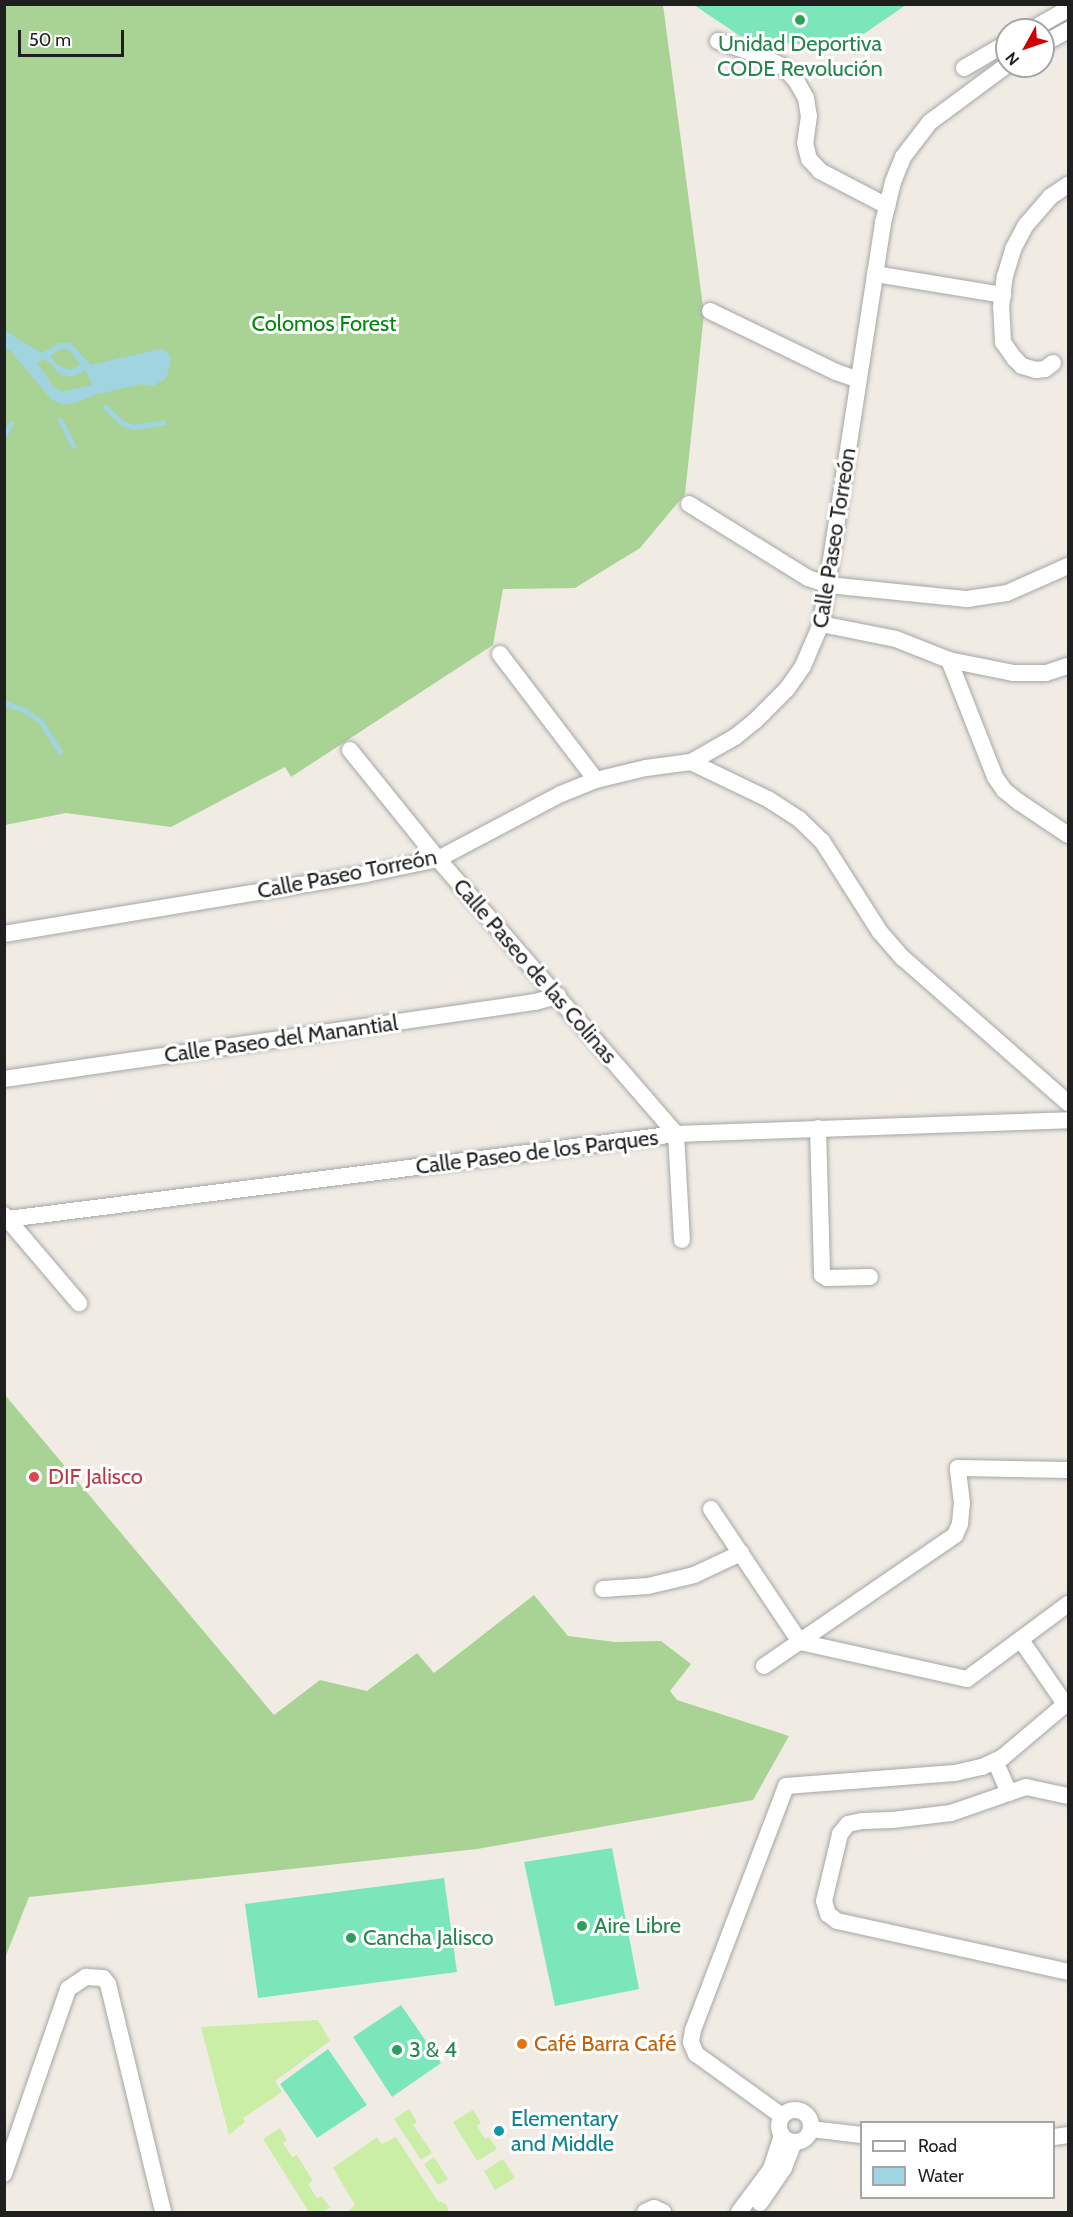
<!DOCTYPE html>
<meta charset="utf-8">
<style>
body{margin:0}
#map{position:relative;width:1073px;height:2217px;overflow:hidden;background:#f0ece4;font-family:Cabin,sans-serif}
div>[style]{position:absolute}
.grass>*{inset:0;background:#cbeea6}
.forest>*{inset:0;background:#a9d395}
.pitch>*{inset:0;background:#7ce6bb}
.water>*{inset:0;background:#a1d4e1}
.stream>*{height:4.5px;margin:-2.25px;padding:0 2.25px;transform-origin:2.25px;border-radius:2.25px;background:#a1d4e1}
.roads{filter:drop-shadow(0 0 2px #a6a6a6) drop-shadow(0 0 2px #a6a6a6)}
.minor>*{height:16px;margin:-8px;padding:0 8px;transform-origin:8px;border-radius:8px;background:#fff}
.minor>.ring{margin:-8px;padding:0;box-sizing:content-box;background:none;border:16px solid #fff;border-radius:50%}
.dots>*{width:16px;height:16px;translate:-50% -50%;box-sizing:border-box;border:3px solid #fff;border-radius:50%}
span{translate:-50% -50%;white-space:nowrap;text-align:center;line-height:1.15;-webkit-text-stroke:6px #fff;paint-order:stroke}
.leisure-label{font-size:22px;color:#27864d}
.left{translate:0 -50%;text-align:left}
.park-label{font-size:22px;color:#03870b}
.street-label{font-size:22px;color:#1f1f1f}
.health-label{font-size:22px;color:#be3a42}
.food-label{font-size:22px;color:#c56008}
.culture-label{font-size:22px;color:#0d838f}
.frame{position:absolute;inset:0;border:6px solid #1f1f1f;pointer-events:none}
.legend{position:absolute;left:860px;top:2121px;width:195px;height:78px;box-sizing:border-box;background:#fff;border:2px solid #a5a5a5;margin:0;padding:8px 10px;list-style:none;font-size:18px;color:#1f1f1f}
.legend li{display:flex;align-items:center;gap:12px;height:30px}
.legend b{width:30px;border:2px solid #a5a5a5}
.north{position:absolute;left:995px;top:18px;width:60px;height:60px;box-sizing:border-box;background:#fff;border:2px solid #a5a5a5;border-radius:50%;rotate:230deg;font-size:16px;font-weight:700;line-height:24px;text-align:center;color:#1f1f1f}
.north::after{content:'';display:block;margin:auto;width:21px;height:27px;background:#cd0004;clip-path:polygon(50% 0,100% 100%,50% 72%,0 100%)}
.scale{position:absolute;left:18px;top:30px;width:106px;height:27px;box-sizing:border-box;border:3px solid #1f1f1f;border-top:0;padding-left:8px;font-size:18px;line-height:21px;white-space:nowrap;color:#1f1f1f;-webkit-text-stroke:4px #fff;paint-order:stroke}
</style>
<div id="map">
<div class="grass">
<div style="clip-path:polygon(318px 2020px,330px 2041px,275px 2081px,282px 2092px,243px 2118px,245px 2122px,229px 2135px,201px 2027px)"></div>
<div style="clip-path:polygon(409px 2109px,417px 2122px,413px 2125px,432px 2153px,421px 2160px,394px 2119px)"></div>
<div style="clip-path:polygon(473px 2110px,481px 2123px,477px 2126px,485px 2139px,489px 2137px,497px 2149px,477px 2161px,453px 2122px)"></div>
<div style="clip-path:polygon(280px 2128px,287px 2140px,283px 2143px,292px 2157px,297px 2155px,313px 2181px,308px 2184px,317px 2198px,322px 2196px,330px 2208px,323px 2212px,309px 2212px,263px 2139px)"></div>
<div style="clip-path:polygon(377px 2137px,382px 2144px,396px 2137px,437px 2200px,446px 2204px,449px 2212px,347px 2212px,355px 2205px,333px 2168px)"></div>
<div style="clip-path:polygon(434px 2157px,448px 2179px,438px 2185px,424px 2164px)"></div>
<div style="clip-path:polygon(503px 2159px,515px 2178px,495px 2190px,484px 2171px)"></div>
</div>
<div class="forest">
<div style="clip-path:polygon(5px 5px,663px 5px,704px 314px,685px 494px,640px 548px,575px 588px,503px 589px,493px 645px,291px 777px,285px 767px,171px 827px,66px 813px,5px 825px)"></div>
<div style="clip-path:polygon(5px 1395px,274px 1715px,320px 1680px,367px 1691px,417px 1653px,434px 1673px,534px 1595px,568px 1636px,615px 1642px,661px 1641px,691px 1664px,670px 1691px,677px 1700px,789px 1736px,753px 1800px,477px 1849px,29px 1897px,5px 1958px)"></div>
</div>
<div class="pitch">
<div style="clip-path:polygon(694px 5px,906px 5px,849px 44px,794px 44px,740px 36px)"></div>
<div style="clip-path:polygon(612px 1848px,639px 1989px,555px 2006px,524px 1862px)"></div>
<div style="clip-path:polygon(444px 1878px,457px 1972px,258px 1998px,245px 1904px)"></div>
<div style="clip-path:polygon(401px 2005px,441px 2063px,392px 2097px,353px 2037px)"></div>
<div style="clip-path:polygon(328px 2049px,367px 2105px,317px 2138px,280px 2084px)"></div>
</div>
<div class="water">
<div style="clip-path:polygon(evenodd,5px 331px,42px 353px,60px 343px,70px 343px,91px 365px,160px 349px,168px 352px,171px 362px,166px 378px,153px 386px,143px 384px,97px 394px,75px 403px,61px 404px,51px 399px,11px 351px,5px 348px,5px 331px,61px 349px,68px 349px,81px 364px,70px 370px,58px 365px,50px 356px,61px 349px,5px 331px,45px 359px,61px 375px,71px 377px,86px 370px,92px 385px,61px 392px,53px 386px,37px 363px,45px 359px)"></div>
</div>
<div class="stream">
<div style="left:106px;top:407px;width:23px;rotate:45deg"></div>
<div style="left:122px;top:423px;width:13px;rotate:18deg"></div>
<div style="left:134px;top:427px;width:30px;rotate:-9deg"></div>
<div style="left:60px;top:419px;width:30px;rotate:63deg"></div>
<div style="left:4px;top:435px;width:13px;rotate:-58deg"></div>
<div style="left:4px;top:703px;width:20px;rotate:18deg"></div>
<div style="left:23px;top:709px;width:22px;rotate:34deg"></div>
<div style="left:41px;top:721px;width:36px;rotate:58deg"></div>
</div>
<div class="roads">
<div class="minor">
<div style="left:1031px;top:30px;width:43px;rotate:-29.6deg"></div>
<div style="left:718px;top:41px;width:46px;rotate:18.8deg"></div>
<div style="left:762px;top:56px;width:25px;rotate:27deg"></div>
<div style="left:784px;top:67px;width:20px;rotate:49deg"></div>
<div style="left:797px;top:82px;width:18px;rotate:61deg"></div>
<div style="left:806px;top:98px;width:18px;rotate:81deg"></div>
<div style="left:809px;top:116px;width:27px;rotate:98deg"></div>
<div style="left:805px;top:143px;width:16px;rotate:76deg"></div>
<div style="left:809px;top:159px;width:16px;rotate:47deg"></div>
<div style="left:820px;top:171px;width:76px;rotate:27.6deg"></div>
<div style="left:1043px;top:44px;width:29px;rotate:-29deg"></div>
<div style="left:964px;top:68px;width:50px;rotate:-30.2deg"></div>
<div style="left:875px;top:274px;width:130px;rotate:9.3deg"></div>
<div style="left:710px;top:311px;width:140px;rotate:25.8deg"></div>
<div style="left:836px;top:372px;width:24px;rotate:19deg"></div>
<div style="left:1053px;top:363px;width:10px;rotate:143deg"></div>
<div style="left:1045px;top:369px;width:9px;rotate:174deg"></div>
<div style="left:1036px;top:370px;width:15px;rotate:-164deg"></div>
<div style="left:1022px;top:366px;width:11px;rotate:-135deg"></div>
<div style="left:1014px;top:358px;width:19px;rotate:-125deg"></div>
<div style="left:1003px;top:342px;width:35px;rotate:-93deg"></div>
<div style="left:1001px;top:307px;width:31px;rotate:-83deg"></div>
<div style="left:1005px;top:276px;width:28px;rotate:-73deg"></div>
<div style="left:1013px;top:249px;width:27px;rotate:-62deg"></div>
<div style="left:1026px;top:225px;width:37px;rotate:-49deg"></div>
<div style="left:1050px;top:197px;width:22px;rotate:-34deg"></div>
<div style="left:689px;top:504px;width:140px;rotate:31.9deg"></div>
<div style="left:808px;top:578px;width:21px;rotate:19deg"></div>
<div style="left:828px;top:585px;width:140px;rotate:5.8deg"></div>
<div style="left:967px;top:599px;width:40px;rotate:-8.5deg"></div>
<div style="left:1007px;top:593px;width:67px;rotate:-23.9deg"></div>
<div style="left:821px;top:624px;width:76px;rotate:11.3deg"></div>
<div style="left:896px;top:639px;width:57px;rotate:21.6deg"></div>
<div style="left:949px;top:660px;width:65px;rotate:11.5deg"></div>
<div style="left:1013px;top:673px;width:33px"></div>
<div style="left:1046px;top:673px;width:23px;rotate:-18deg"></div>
<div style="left:500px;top:654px;width:158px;rotate:52.7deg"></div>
<div style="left:949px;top:660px;width:126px;rotate:68.5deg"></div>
<div style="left:995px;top:777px;width:16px;rotate:55deg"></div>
<div style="left:1004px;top:790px;width:19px;rotate:39deg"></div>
<div style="left:1019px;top:802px;width:59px;rotate:34deg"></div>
<div style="left:350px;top:750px;width:140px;rotate:51.1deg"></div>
<div style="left:438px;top:859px;width:364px;rotate:49.1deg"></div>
<div style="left:676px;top:1134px;width:106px;rotate:86.8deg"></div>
<div style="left:691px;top:762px;width:85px;rotate:25.7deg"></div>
<div style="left:768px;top:799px;width:37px;rotate:33deg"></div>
<div style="left:799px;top:819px;width:32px;rotate:44deg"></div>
<div style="left:822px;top:841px;width:108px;rotate:57.5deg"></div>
<div style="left:880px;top:932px;width:35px;rotate:49deg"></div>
<div style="left:903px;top:958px;width:220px;rotate:41.3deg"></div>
<div style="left:4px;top:934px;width:367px;rotate:-9.4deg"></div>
<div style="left:366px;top:874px;width:74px;rotate:-11.8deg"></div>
<div style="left:438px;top:859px;width:139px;rotate:-27.9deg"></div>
<div style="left:561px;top:794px;width:38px;rotate:-22deg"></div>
<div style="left:596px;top:780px;width:51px;rotate:-13.5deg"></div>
<div style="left:646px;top:768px;width:45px;rotate:-7.6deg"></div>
<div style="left:691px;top:762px;width:51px;rotate:-29.6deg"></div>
<div style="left:735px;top:737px;width:26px;rotate:-39deg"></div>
<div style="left:755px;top:721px;width:45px;rotate:-45deg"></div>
<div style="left:787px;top:689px;width:28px;rotate:-55deg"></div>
<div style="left:803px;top:666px;width:46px;rotate:-66.8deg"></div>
<div style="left:821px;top:624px;width:406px;rotate:-81.2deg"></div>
<div style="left:883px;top:223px;width:42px;rotate:-76.3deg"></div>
<div style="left:893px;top:182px;width:27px;rotate:-68deg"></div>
<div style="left:903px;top:157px;width:44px;rotate:-52.4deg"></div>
<div style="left:930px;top:122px;width:96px;rotate:-36.5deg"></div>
<div style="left:4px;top:1079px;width:537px;rotate:-8.25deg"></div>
<div style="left:535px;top:1002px;width:24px;rotate:-15deg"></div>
<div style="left:818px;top:1128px;width:147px;rotate:88.4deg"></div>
<div style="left:822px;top:1275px;width:6px;rotate:31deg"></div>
<div style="left:827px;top:1278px;width:43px;rotate:-1.3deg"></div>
<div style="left:4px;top:1215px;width:116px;rotate:49.6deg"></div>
<div style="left:8px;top:1219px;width:673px;rotate:-7.25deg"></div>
<div style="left:676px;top:1134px;width:392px;rotate:-2deg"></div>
<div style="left:711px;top:1509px;width:160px;rotate:56.2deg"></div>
<div style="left:800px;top:1642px;width:171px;rotate:12.5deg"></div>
<div style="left:967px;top:1679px;width:126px;rotate:-36.6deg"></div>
<div style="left:603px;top:1589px;width:45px;rotate:-3.8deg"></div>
<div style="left:648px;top:1586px;width:47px;rotate:-13.4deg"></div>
<div style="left:694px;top:1575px;width:52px;rotate:-25.1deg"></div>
<div style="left:1021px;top:1640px;width:78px;rotate:55.5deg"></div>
<div style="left:764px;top:1666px;width:232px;rotate:-34.4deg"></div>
<div style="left:955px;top:1535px;width:12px;rotate:-66deg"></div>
<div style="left:960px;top:1524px;width:21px;rotate:-85deg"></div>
<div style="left:962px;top:1503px;width:35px;rotate:-97deg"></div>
<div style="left:958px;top:1468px;width:110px;rotate:1deg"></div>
<div style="left:995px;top:1761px;width:35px;rotate:66deg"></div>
<div style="left:1068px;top:1796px;width:43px;rotate:-167.9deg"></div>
<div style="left:1026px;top:1787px;width:79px;rotate:160.9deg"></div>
<div style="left:951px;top:1813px;width:59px;rotate:173.2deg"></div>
<div style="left:892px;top:1820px;width:30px;rotate:178deg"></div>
<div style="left:862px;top:1821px;width:14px;rotate:168deg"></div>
<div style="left:848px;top:1824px;width:13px;rotate:129deg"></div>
<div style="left:840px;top:1834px;width:69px;rotate:103.4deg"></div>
<div style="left:824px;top:1901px;width:14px;rotate:73deg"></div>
<div style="left:828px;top:1914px;width:11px;rotate:38deg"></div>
<div style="left:837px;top:1921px;width:237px;rotate:12.4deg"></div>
<div class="ring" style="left:779px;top:2110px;width:16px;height:16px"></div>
<div style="left:782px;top:2116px;width:106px;rotate:-144.2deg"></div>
<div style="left:696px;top:2054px;width:13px;rotate:-113deg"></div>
<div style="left:691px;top:2042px;width:12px;rotate:-81deg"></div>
<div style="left:693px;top:2030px;width:261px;rotate:-69.1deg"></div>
<div style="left:786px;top:1786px;width:169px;rotate:-4.4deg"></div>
<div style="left:955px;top:1773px;width:28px;rotate:-13deg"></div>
<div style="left:982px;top:1767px;width:23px;rotate:-25deg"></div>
<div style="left:1003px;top:1757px;width:85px;rotate:-40.2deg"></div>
<div style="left:811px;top:2129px;width:51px;rotate:6.7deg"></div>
<div style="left:1054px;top:2137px;width:14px;rotate:-8deg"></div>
<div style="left:4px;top:2174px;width:196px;rotate:-70.9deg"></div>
<div style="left:68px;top:1989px;width:22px;rotate:-34deg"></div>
<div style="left:86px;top:1977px;width:17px;rotate:3deg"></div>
<div style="left:103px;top:1978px;width:8px;rotate:50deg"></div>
<div style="left:108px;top:1984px;width:235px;rotate:76.4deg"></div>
<div style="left:760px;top:2203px;width:42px;rotate:-55.6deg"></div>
<div style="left:784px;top:2168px;width:28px;rotate:-69deg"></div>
<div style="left:645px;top:2212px;width:10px;rotate:-24deg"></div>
<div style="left:654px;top:2208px;width:10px;rotate:24deg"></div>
<div style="left:739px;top:2212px;width:54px;rotate:-53.3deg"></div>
<div style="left:771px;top:2169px;width:35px;rotate:-72deg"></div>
</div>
</div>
<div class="dots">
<div style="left:800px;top:20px;background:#2e9e5b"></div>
<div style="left:34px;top:1477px;background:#e0444e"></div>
<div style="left:582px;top:1926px;background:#2e9e5b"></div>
<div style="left:351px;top:1938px;background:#2e9e5b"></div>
<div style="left:522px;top:2044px;background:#e8710a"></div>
<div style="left:397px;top:2050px;background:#2e9e5b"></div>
<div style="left:499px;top:2131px;background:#0f9aa8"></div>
</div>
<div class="leisure-label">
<span style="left:800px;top:56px">Unidad Deportiva<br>CODE Revolución</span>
<span class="left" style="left:594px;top:1926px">Aire Libre</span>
<span class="left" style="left:363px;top:1938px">Cancha Jalisco</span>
<span class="left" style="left:409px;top:2050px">3 &amp; 4</span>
</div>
<div class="park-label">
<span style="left:324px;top:324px">Colomos Forest</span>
</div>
<div class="street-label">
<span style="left:834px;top:538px;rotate:-81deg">Calle Paseo Torreón</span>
<span style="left:347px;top:874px;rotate:-11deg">Calle Paseo Torreón</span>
<span style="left:535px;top:971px;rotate:49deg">Calle Paseo de las Colinas</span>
<span style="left:281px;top:1039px;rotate:-8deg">Calle Paseo del Manantial</span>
<span style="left:537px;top:1152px;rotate:-7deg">Calle Paseo de los Parques</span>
</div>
<div class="health-label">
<span class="left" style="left:48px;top:1477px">DIF Jalisco</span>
</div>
<div class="food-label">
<span class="left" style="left:534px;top:2044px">Café Barra Café</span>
</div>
<div class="culture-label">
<span class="left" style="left:511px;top:2131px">Elementary<br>and Middle</span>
</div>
<div class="frame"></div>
<ul class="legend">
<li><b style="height:8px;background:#fff"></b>Road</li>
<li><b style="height:16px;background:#a1d4e1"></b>Water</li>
</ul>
<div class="north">N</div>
<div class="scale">50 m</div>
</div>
